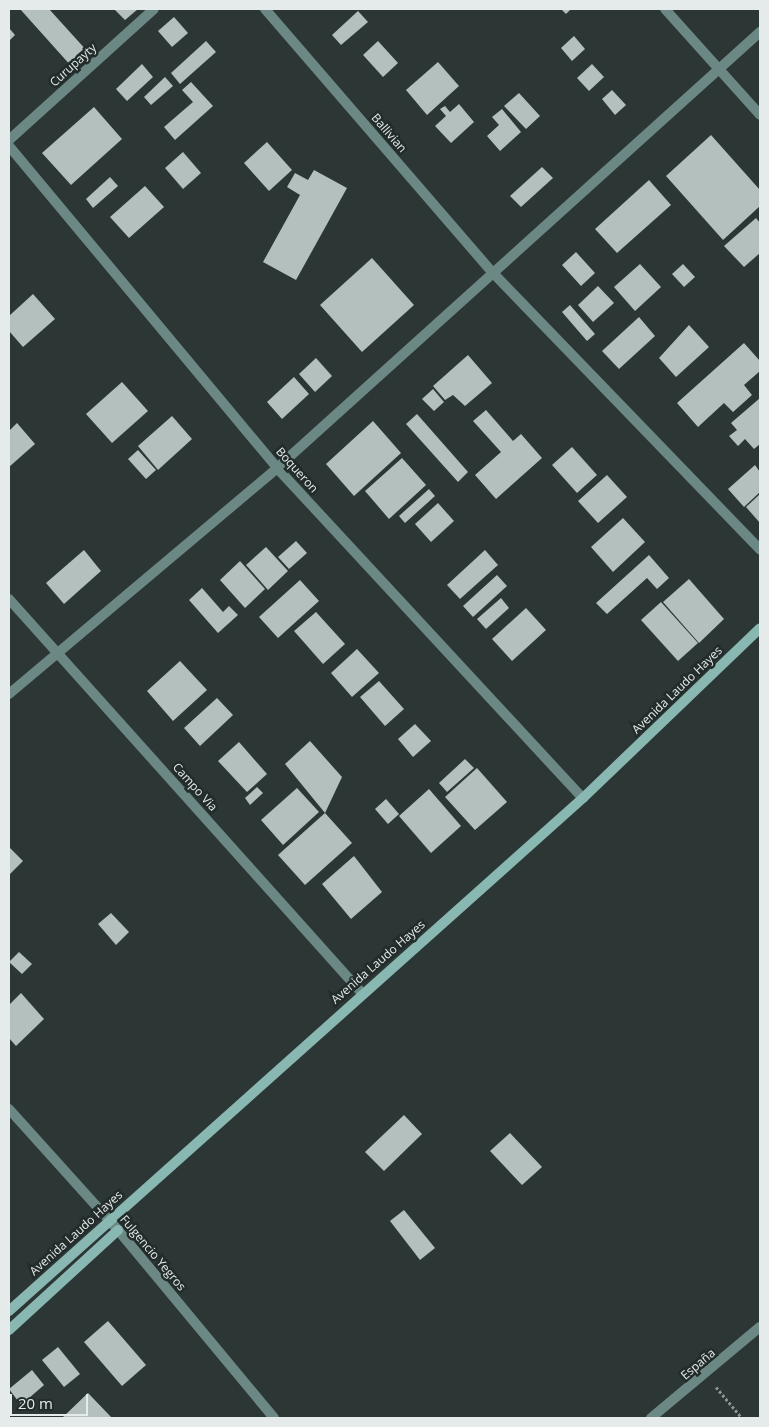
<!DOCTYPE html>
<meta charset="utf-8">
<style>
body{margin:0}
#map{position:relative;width:769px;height:1427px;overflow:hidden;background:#2c3634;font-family:"Open Sans",sans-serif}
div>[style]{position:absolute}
.building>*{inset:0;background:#b4c0be}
.path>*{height:3px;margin-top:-1.5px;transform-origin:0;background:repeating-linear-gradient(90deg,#8b9392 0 2.5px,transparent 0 5px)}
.lane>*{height:10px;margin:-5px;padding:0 5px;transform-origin:5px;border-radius:5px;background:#6b8884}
.street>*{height:10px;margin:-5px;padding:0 5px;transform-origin:5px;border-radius:5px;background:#6b8884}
.secondary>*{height:10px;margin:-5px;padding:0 5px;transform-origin:5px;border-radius:5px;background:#89b7b2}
span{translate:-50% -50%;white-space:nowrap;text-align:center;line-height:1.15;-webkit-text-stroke:5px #222c2a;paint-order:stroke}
.street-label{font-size:12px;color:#e5ebeb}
.frame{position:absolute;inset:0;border:10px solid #e5ebeb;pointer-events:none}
.scale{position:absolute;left:10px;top:1394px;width:78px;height:22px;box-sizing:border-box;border:2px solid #e5ebeb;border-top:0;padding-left:6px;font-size:15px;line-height:18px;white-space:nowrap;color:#e5ebeb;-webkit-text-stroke:4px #222c2a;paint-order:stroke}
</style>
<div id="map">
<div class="building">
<div style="clip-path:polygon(20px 9px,49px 9px,88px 52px,72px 67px)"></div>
<div style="clip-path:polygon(114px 9px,138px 9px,125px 20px)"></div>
<div style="clip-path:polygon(561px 9px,571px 9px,566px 14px)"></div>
<div style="clip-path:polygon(358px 11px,368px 22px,341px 45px,332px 35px)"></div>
<div style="clip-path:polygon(174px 17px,188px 33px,172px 47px,158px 31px)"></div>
<div style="clip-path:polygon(9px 28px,15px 35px,9px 41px)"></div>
<div style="clip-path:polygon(574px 36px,585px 49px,572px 61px,561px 48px)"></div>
<div style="clip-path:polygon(206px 41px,216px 52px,180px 84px,171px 73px)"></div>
<div style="clip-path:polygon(378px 41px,398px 63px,383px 77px,363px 55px)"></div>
<div style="clip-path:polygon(438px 62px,459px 86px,427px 115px,406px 90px)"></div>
<div style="clip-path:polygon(142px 64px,153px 77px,127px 101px,116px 89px)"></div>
<div style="clip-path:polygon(592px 64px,604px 77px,589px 91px,577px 78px)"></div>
<div style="clip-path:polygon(165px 77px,173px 86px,151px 105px,144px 97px)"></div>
<div style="clip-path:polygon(191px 82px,213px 106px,175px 140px,164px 127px,193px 102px,182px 90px)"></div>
<div style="clip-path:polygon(612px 90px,626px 105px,615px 115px,602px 99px)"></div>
<div style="clip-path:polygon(519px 93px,540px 116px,526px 129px,504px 106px)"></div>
<div style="clip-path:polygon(459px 104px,474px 122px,451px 143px,435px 126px,446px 116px,440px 109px,445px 106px,450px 112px)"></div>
<div style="clip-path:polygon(94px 107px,122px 139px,71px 185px,42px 153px)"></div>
<div style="clip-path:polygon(502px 109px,521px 132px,500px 151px,487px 136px,499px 125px,492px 117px)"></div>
<div style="clip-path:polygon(711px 135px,760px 190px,760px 206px,723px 240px,666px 176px)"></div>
<div style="clip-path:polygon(267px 142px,292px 170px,269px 191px,244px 163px)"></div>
<div style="clip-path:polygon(183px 152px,201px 173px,183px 189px,165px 168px)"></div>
<div style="clip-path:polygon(542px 167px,553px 178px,521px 207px,510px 196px)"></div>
<div style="clip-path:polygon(314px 170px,347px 188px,296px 280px,263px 262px,300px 195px,287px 187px,295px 173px,308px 180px)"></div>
<div style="clip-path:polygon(110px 177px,118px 186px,93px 208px,86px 199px)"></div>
<div style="clip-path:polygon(649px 180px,671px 205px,617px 253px,595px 229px)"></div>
<div style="clip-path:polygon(145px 186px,164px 207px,129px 238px,110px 217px)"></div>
<div style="clip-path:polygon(756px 218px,760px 223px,760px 253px,744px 267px,724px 246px)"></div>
<div style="clip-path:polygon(576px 252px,595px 273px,581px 286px,562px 265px)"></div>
<div style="clip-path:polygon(372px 258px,414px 305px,362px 352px,320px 305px)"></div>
<div style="clip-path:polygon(640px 264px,661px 287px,635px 311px,614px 287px)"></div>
<div style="clip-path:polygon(683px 264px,695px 277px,684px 287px,672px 274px)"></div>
<div style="clip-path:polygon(598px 286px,614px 303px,593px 322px,578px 305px)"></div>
<div style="clip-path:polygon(33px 294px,55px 319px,23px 347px,9px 331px,9px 316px)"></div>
<div style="clip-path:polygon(570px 305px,595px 334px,587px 341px,562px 312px)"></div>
<div style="clip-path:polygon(639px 317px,655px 336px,619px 369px,602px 351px)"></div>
<div style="clip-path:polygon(689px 325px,709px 347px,676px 377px,659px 358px)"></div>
<div style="clip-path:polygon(744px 343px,760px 361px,760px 371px,744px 385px,752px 395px,733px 412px,724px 403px,698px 427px,677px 403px)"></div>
<div style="clip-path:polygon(468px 355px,492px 383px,465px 406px,453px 395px,445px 400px,433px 386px)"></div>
<div style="clip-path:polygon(316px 358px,332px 376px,315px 392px,299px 374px)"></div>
<div style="clip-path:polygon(294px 377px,309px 394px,282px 419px,267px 402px)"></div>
<div style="clip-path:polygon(122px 382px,148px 411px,112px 443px,86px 414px)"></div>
<div style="clip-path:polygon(433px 389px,444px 402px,434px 411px,422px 399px)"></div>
<div style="clip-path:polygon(760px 398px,760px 444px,754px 449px,745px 439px,738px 446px,729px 436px,737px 430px,731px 423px)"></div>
<div style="clip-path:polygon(486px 410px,513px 441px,521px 434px,542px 458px,496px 499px,475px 475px,501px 452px,473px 421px)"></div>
<div style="clip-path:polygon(417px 414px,468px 472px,458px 482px,406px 424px)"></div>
<div style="clip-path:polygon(172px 416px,192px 439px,158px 470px,138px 446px)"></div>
<div style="clip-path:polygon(373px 421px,401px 453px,354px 496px,326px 464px)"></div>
<div style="clip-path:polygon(17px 423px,35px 444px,9px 467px,9px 431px)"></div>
<div style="clip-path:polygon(572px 447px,597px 475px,577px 493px,552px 465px)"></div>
<div style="clip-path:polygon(138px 450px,156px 470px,146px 479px,128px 459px)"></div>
<div style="clip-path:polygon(402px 458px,426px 485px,389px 519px,365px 491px)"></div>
<div style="clip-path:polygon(755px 465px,760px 472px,760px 492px,744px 507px,728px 489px)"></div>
<div style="clip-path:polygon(607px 475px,627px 497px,598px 523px,578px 501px)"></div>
<div style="clip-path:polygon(429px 489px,435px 496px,405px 523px,399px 516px)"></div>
<div style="clip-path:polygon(760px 494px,760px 523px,746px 507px)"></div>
<div style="clip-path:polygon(438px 503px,454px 521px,431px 542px,415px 524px)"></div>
<div style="clip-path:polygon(623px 518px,645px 542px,613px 572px,591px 547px)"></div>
<div style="clip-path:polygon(296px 541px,307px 553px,289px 569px,278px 557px)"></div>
<div style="clip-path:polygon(266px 547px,288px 571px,268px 590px,246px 565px)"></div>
<div style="clip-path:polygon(84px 550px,101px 571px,64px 604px,46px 583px)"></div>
<div style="clip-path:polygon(485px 550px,498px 565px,460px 599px,447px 585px)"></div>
<div style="clip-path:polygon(649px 555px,669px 578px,657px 589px,647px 578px,607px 614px,596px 603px)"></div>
<div style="clip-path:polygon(240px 561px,265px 589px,245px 608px,220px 580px)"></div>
<div style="clip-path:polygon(497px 575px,507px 586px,473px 617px,463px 606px)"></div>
<div style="clip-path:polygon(689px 579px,724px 619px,699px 643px,663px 602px)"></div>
<div style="clip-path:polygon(300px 580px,319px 601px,278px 638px,259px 617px)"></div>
<div style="clip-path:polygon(202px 588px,223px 612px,229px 606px,238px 615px,218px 633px,189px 600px)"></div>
<div style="clip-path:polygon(501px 598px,509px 608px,486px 629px,477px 619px)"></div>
<div style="clip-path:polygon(661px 602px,698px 643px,678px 661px,641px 620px)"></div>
<div style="clip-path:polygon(526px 608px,546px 630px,512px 661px,492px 639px)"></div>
<div style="clip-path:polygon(316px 612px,345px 644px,323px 664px,294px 631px)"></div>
<div style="clip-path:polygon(357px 649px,379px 673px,352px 697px,331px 673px)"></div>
<div style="clip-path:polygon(180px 661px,207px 690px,173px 721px,147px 691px)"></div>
<div style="clip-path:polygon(379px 681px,404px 709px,385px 726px,360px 697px)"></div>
<div style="clip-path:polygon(217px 698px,233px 715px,200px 746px,184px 728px)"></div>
<div style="clip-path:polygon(415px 724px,431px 741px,413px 757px,398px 739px)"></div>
<div style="clip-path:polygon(310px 741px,342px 777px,325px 813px,285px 764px)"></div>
<div style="clip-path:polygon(239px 742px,267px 774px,247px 792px,218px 761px)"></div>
<div style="clip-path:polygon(465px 759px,474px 768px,447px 792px,439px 783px)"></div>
<div style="clip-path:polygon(477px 768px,507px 802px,475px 830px,445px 797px)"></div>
<div style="clip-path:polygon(257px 787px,263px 793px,250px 805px,245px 798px)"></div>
<div style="clip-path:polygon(297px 788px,319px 812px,283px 845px,261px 820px)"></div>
<div style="clip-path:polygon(429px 789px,461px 826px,431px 853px,399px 816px)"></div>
<div style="clip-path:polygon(386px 799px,399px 814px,388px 824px,375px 809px)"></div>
<div style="clip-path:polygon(325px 813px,352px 843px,305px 885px,278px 855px)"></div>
<div style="clip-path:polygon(9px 847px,23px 861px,9px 875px)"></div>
<div style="clip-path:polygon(354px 856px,382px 892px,351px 919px,322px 884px)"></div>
<div style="clip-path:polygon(111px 913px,129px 932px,116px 945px,98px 924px)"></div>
<div style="clip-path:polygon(19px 952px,32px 964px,22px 974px,9px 962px)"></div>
<div style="clip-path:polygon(21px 993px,44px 1019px,16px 1046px,9px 1038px,9px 1005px)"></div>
<div style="clip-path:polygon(404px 1115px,422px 1134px,384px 1171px,365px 1152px)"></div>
<div style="clip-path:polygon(510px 1133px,542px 1167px,522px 1185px,490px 1151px)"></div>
<div style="clip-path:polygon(404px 1210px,435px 1248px,420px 1260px,390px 1221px)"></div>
<div style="clip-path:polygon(108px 1321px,146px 1365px,122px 1386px,84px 1342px)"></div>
<div style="clip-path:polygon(58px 1347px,80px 1374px,64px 1387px,42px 1360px)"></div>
<div style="clip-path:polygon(32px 1370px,44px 1385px,21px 1405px,9px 1389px)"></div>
<div style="clip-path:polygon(88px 1393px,112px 1418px,62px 1418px)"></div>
</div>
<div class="path">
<div style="left:716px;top:1387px;width:40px;rotate:50deg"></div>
</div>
<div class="lane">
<div style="left:277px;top:468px;width:651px;rotate:-42.07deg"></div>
</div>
<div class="street">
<div style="left:265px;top:9px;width:350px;rotate:49.2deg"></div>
<div style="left:494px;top:274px;width:383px;rotate:46deg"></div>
<div style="left:665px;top:9px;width:142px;rotate:48.1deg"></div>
<div style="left:9px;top:140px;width:195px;rotate:-42.1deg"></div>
<div style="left:9px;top:146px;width:419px;rotate:50.2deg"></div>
<div style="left:277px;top:468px;width:450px;rotate:47.2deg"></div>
<div style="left:9px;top:599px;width:528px;rotate:48.15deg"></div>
<div style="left:9px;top:694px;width:351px;rotate:-40.1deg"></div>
<div style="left:9px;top:1109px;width:163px;rotate:48deg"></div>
<div style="left:118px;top:1230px;width:244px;rotate:50.3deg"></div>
<div style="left:651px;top:1418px;width:142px;rotate:-39.9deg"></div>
</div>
<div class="secondary">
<div style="left:9px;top:1311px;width:770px;rotate:-41.79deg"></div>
<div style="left:583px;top:798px;width:245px;rotate:-43.8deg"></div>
<div style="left:9px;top:1330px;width:148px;rotate:-42.5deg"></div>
</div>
<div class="street-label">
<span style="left:73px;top:65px;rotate:-42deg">Curupayty</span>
<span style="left:389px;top:133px;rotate:49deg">Ballivian</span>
<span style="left:297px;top:470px;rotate:48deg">Boqueron</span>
<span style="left:677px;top:690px;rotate:-44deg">Avenida Laudo Hayes</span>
<span style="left:195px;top:787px;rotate:48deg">Campo Via</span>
<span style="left:378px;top:962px;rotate:-41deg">Avenida Laudo Hayes</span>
<span style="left:76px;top:1233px;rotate:-42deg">Avenida Laudo Hayes</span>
<span style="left:153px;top:1253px;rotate:50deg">Fulgencio Yegros</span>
<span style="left:698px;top:1364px;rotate:-40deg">España</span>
</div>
<div class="frame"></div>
<div class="scale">20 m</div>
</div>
